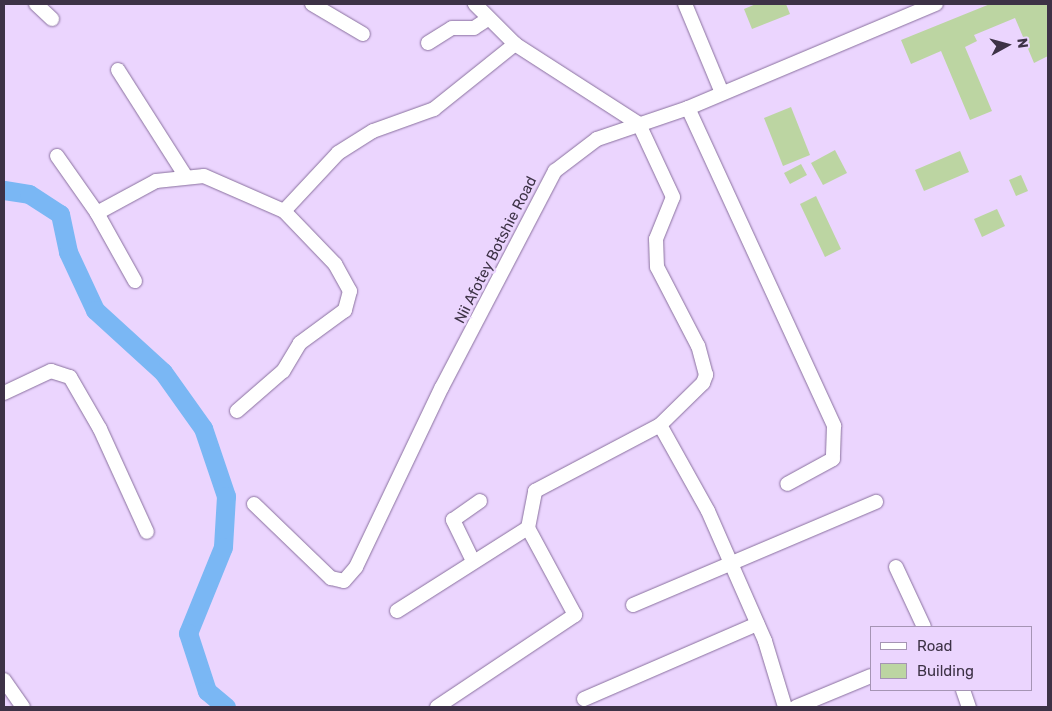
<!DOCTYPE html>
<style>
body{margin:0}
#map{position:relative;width:1052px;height:711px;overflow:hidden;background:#ebd5fe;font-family:Rubik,sans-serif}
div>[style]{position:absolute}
.river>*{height:19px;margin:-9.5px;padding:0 9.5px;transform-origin:9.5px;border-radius:9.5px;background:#7ab7f4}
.building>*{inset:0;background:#bcd5a2}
.roads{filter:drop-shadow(0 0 1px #89709e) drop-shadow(0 0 1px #89709e)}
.minor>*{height:14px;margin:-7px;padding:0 7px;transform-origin:7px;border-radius:7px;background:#fff}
span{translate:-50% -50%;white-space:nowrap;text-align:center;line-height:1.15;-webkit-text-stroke:5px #ebd5fe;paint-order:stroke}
.street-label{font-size:15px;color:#3d3246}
.frame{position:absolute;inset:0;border:5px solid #3d3246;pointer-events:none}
.legend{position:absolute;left:870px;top:626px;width:162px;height:65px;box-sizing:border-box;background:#ebd5fe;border:1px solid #a594b4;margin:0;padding:6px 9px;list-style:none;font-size:15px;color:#3d3246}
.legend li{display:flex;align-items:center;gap:10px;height:25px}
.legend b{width:25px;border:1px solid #a594b4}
.north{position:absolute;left:982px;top:20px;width:50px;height:50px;-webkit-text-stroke:4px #ebd5fe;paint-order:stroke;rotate:83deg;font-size:14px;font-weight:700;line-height:20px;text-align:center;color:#3d3246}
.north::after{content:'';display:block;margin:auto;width:18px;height:22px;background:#3d3246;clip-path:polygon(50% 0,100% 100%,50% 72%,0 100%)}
</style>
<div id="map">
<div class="river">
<div style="left:4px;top:190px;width:25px;rotate:9deg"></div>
<div style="left:29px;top:194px;width:37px;rotate:33deg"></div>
<div style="left:60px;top:214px;width:39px;rotate:78deg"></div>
<div style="left:68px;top:252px;width:64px;rotate:65deg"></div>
<div style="left:95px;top:310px;width:92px;rotate:42.4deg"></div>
<div style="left:163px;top:372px;width:69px;rotate:54.5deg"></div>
<div style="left:203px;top:428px;width:72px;rotate:71.3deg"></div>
<div style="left:226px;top:496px;width:51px;rotate:93.4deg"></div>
<div style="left:223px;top:547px;width:93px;rotate:112.1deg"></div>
<div style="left:188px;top:633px;width:61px;rotate:71.9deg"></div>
<div style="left:207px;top:691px;width:25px;rotate:40deg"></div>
</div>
<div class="building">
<div style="clip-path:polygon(756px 4px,786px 4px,790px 14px,752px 29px,744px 9px)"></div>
<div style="clip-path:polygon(990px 4px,1048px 4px,1048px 56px,1034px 63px,1015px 18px,974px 35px,977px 41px,965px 47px,992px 111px,970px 120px,941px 51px,911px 64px,901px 40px)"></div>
<div style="clip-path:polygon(791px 107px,810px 155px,783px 166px,764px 118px)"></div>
<div style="clip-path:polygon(835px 150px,847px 173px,823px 185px,811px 163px)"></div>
<div style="clip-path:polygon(960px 151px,969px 172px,924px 191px,915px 170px)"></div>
<div style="clip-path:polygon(801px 164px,807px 175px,790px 184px,784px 173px)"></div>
<div style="clip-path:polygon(1021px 175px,1028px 191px,1016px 196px,1009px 180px)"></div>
<div style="clip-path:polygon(816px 196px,841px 249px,825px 257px,800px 204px)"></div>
<div style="clip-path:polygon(997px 209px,1005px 226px,982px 237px,974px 219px)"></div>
</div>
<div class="roads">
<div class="minor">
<div style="left:36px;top:4px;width:22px;rotate:43deg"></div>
<div style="left:312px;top:4px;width:59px;rotate:30.5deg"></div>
<div style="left:685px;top:4px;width:96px;rotate:67.4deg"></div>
<div style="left:428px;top:43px;width:28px;rotate:-32deg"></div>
<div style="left:452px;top:28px;width:22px"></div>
<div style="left:474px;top:28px;width:17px;rotate:-33deg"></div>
<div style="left:118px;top:70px;width:125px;rotate:57.5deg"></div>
<div style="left:688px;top:108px;width:350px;rotate:65.3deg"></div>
<div style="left:834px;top:426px;width:33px;rotate:92deg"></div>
<div style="left:833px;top:459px;width:52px;rotate:151.5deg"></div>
<div style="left:57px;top:156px;width:70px;rotate:54.9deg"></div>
<div style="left:97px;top:213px;width:78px;rotate:60.8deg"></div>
<div style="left:284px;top:211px;width:79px;rotate:-47deg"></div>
<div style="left:338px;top:153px;width:41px;rotate:-32.2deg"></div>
<div style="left:373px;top:131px;width:65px;rotate:-19.8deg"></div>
<div style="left:434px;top:109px;width:104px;rotate:-38.7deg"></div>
<div style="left:97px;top:213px;width:67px;rotate:-28.5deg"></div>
<div style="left:156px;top:181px;width:48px;rotate:-5.9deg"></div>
<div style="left:204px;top:176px;width:87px;rotate:23.6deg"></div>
<div style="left:284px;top:211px;width:74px;rotate:46.1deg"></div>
<div style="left:335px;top:264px;width:31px;rotate:61deg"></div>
<div style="left:350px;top:291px;width:20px;rotate:105deg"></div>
<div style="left:345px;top:310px;width:56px;rotate:143.7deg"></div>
<div style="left:300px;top:343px;width:33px;rotate:121deg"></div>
<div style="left:283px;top:371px;width:61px;rotate:139deg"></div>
<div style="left:4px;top:393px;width:52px;rotate:-25.1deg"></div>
<div style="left:51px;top:371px;width:20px;rotate:18deg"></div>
<div style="left:70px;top:377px;width:60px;rotate:60deg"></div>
<div style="left:100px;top:429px;width:113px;rotate:65.5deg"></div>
<div style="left:660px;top:425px;width:98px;rotate:60.8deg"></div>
<div style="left:708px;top:511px;width:142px;rotate:66.3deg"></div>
<div style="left:765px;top:641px;width:69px;rotate:73.1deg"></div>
<div style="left:254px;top:504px;width:107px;rotate:43.9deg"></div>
<div style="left:331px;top:578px;width:13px;rotate:13deg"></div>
<div style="left:344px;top:581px;width:18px;rotate:-49deg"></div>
<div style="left:356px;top:567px;width:199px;rotate:-64.5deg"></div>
<div style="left:442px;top:387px;width:244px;rotate:-62.4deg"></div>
<div style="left:555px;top:171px;width:53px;rotate:-37.3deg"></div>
<div style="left:597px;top:139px;width:96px;rotate:-18.8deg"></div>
<div style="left:688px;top:108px;width:269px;rotate:-22.8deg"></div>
<div style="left:473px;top:561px;width:46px;rotate:-116deg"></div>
<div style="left:453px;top:520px;width:33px;rotate:-35deg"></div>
<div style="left:896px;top:567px;width:66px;rotate:65deg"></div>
<div style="left:633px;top:605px;width:264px;rotate:-23deg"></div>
<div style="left:397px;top:611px;width:155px;rotate:-32.4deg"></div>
<div style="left:4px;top:680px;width:33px;rotate:55deg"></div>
<div style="left:963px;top:690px;width:18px;rotate:71deg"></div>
<div style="left:584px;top:699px;width:189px;rotate:-23.4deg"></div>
<div style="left:437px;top:707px;width:166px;rotate:-33.7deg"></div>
<div style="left:575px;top:615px;width:99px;rotate:-118.4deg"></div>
<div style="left:528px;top:528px;width:38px;rotate:-79deg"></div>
<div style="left:535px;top:491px;width:141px;rotate:-27.8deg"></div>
<div style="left:660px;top:425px;width:60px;rotate:-44.3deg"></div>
<div style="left:703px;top:383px;width:9px;rotate:-69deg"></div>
<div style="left:706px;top:375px;width:30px;rotate:-105deg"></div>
<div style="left:698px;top:346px;width:89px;rotate:-117.4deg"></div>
<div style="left:657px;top:267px;width:28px;rotate:-92deg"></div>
<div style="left:656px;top:239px;width:45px;rotate:-68deg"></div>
<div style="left:673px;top:197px;width:81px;rotate:-115deg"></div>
<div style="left:639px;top:124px;width:148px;rotate:-147.2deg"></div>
<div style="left:515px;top:44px;width:57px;rotate:-135deg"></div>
<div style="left:796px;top:707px;width:81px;rotate:-22.5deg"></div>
</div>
</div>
<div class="street-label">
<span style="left:496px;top:250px;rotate:-63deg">Nii Afotey Botshie Road</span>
</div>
<div class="frame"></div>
<ul class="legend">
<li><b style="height:6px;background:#fff"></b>Road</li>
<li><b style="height:14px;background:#bcd5a2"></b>Building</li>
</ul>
<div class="north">N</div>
</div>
